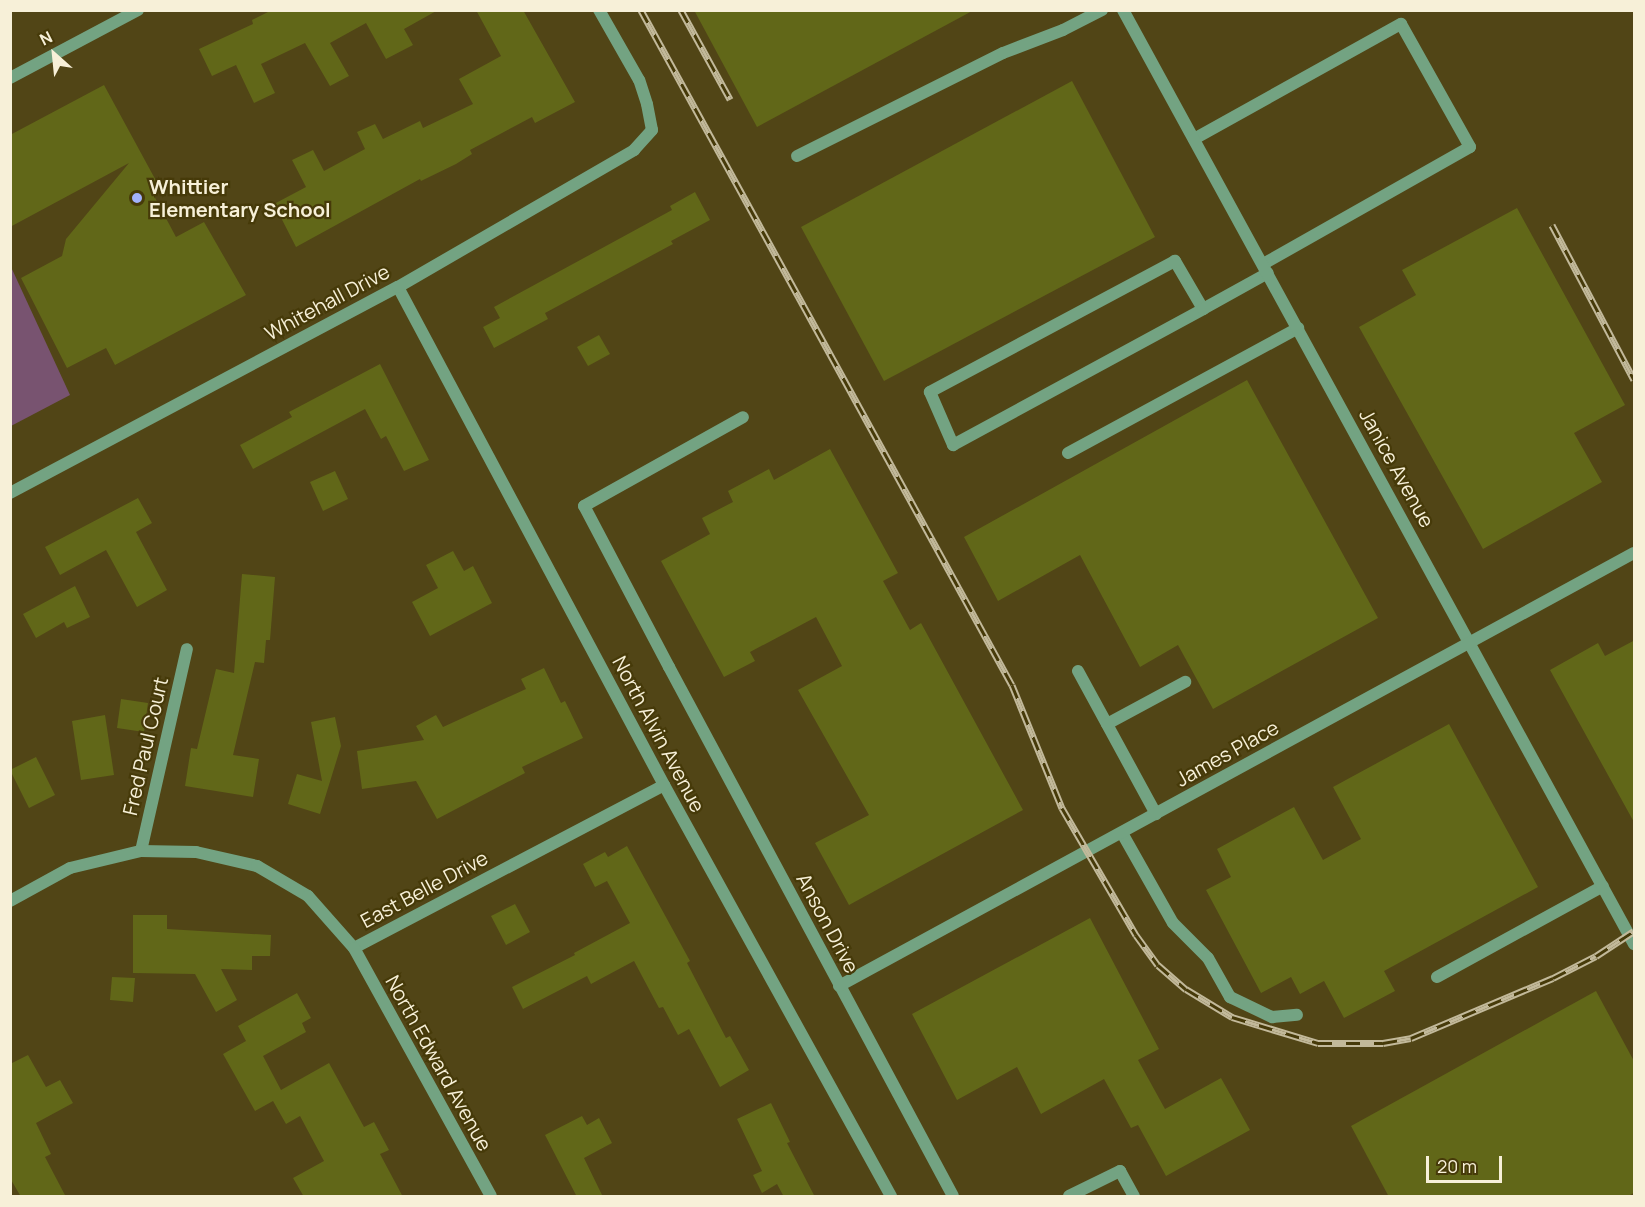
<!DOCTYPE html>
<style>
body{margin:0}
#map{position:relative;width:1645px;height:1207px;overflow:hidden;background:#514516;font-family:Manrope,sans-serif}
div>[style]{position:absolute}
.green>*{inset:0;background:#785370}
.building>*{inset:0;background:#616718}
.lane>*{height:12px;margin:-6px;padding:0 6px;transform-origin:6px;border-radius:6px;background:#73a382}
.street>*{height:12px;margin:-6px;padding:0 6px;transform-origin:6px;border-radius:6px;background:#73a382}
.rail>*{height:7px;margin-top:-3.5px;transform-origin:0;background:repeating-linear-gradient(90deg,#463a09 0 14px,#c2b99a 0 28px);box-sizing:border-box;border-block:2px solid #c2b99a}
.dots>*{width:16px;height:16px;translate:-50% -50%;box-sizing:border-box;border:3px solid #463a09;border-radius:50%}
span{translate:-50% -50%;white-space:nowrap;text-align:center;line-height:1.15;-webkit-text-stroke:4.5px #463a09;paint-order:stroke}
.poi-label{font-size:20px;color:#f7f0d8;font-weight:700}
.left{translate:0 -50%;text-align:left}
.street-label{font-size:20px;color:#f7f0d8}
.frame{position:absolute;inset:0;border:12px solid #f7f0d8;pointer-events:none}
.north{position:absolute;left:24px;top:24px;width:60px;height:60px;-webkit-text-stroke:4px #463a09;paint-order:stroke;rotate:333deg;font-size:16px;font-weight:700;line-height:24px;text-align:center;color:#f7f0d8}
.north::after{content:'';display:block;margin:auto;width:21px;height:27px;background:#f7f0d8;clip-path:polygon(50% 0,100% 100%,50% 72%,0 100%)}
.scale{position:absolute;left:1426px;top:1156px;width:76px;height:27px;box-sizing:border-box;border:3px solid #f7f0d8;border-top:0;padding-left:8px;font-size:18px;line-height:21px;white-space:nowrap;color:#f7f0d8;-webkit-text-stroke:4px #463a09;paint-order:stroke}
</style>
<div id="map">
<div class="green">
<div style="clip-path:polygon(11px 267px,70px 395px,11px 426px,10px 426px)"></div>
</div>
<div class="building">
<div style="clip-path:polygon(272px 10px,438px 10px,404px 29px,413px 45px,386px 59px,366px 23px,330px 43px,349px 76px,330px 86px,305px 43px,261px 64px,275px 93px,254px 103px,236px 65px,212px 76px,199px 49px,253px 24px,252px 20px)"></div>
<div style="clip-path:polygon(476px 10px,523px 10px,575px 102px,535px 123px,532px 117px,470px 150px,472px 154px,456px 164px,421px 181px,420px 179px,296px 247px,274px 204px,306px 187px,292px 160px,313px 150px,324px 171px,365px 149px,357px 132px,375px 124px,383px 139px,420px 121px,423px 128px,473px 104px,459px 79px,501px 56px)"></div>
<div style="clip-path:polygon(694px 10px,974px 10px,757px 127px)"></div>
<div style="clip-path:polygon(1072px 81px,1155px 237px,884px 381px,801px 227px)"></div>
<div style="clip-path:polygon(104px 85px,160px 188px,152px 192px,176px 237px,204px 222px,246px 295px,115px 365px,106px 348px,67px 368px,21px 278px,62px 256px,66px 239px,129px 163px,10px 227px,10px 135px)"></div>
<div style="clip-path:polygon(695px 192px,710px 220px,671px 241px,673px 244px,545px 313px,548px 319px,494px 348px,483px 327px,500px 318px,494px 307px,672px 210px,670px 206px)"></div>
<div style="clip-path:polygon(1517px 208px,1625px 405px,1574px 433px,1602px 482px,1483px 549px,1359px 327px,1416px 295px,1402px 270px)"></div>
<div style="clip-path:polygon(599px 335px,610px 354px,588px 366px,577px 347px)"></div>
<div style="clip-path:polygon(380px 364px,429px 460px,404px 471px,386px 436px,381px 439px,365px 409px,253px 469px,240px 445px,292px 417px,289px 412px)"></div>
<div style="clip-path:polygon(1247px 380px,1378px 618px,1213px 709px,1178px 645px,1140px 667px,1080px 555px,998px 601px,964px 537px)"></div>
<div style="clip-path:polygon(830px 449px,898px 573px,883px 581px,910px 630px,921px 623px,1023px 810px,849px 905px,815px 843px,869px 815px,798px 690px,842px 666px,816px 617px,750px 652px,755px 661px,724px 677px,661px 561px,710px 534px,702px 518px,733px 502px,728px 491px,769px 469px,774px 480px)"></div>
<div style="clip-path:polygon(335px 471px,348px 499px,323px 511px,310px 482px)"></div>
<div style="clip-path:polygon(138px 498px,152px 523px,136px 532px,167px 590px,137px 607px,106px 550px,60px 575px,45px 547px)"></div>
<div style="clip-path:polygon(453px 551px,464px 571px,473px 566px,492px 603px,430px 636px,412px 602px,438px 588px,426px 565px)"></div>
<div style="clip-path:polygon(242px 574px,275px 577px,270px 640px,266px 640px,264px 663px,255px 662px,233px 755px,259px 759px,253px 797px,185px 786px,191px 748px,197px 749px,216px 669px,234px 673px)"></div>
<div style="clip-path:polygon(75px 586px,90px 617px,67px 628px,64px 622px,36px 638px,23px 614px)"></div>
<div style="clip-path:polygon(1635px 640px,1635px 824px,1550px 670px,1598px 643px,1605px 656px)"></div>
<div style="clip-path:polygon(544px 668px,561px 703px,565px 701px,583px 738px,522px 767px,525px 773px,437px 819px,416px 781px,362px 789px,357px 751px,424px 740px,416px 726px,436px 715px,443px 727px,526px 689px,521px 679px)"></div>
<div style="clip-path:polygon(121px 699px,148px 703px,144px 732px,117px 728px)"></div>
<div style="clip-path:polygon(105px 715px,114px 775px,81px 780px,72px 721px)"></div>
<div style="clip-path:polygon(335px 717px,341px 746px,320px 814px,288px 804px,297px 774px,322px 781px,311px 722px)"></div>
<div style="clip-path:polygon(1449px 724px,1538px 887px,1384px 971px,1395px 991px,1344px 1018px,1324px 981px,1300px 994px,1291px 977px,1261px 993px,1206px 890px,1231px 877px,1217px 849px,1294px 807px,1323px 860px,1361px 839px,1333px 787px)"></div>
<div style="clip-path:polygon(36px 757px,55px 795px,29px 808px,10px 770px)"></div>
<div style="clip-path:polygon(627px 846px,690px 961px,687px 963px,726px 1038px,730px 1036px,749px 1070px,720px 1087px,689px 1029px,678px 1035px,663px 1007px,659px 1008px,634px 961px,591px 984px,587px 976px,523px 1009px,512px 987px,575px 955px,574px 953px,630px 923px,607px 881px,595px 887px,583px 864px,605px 852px,608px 857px)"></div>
<div style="clip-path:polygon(515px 904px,530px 932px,506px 945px,491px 916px)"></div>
<div style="clip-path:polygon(133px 915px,167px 915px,167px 929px,271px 935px,270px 956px,252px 956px,252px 970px,221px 969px,237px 1000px,216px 1012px,195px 974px,133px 973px)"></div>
<div style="clip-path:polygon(1090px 918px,1159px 1049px,1138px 1060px,1165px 1109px,1221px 1078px,1250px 1130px,1166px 1176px,1138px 1125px,1131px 1128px,1104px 1079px,1041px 1114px,1017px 1067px,957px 1100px,912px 1014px)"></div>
<div style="clip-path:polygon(112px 977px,135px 978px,133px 1002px,110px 1000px)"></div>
<div style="clip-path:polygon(1596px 991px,1635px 1063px,1635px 1192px,1627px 1197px,1389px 1197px,1351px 1126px)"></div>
<div style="clip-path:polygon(297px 993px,311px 1018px,302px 1023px,306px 1032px,263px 1056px,281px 1090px,329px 1063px,364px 1127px,374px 1122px,389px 1150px,380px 1154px,403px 1197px,304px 1197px,293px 1178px,324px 1161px,300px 1116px,286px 1124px,273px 1101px,255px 1111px,223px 1054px,246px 1041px,238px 1026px)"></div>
<div style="clip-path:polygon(28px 1055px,46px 1087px,60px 1080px,73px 1103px,36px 1123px,51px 1154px,45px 1157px,66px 1197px,21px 1197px,10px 1178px,10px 1064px)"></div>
<div style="clip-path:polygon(771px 1103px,790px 1142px,787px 1143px,815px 1197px,784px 1197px,777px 1184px,762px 1193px,753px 1175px,762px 1171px,737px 1119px)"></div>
<div style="clip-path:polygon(582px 1116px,587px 1125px,599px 1118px,612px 1143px,584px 1158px,603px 1197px,577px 1197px,545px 1135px)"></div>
</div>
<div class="lane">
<div style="left:1194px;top:139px;width:237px;rotate:-29.1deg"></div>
<div style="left:1401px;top:24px;width:141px;rotate:60.7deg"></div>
<div style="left:1470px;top:147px;width:238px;rotate:150.5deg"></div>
<div style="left:797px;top:156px;width:230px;rotate:-26.6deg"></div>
<div style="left:1003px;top:53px;width:64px;rotate:-21deg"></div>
<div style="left:1063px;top:30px;width:44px;rotate:-27.1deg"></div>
<div style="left:1203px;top:309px;width:56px;rotate:-120.3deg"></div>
<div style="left:1175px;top:261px;width:278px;rotate:151.9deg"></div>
<div style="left:930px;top:392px;width:58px;rotate:66.5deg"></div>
<div style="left:953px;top:445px;width:285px;rotate:-28.5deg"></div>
<div style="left:1203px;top:309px;width:74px;rotate:-29deg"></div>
<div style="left:1068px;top:453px;width:262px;rotate:-28.5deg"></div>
<div style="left:669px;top:667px;width:182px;rotate:-117.8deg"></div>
<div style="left:584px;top:506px;width:182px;rotate:-29.2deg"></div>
<div style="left:1078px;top:671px;width:163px;rotate:61.4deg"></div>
<div style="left:1107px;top:724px;width:89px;rotate:-28.3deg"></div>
<div style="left:1122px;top:833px;width:103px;rotate:60.5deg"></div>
<div style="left:1173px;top:923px;width:49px;rotate:45deg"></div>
<div style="left:1208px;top:958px;width:45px;rotate:60.6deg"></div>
<div style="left:1230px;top:997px;width:47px;rotate:25.5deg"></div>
<div style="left:1272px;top:1017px;width:25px;rotate:-5deg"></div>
<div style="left:1437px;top:977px;width:189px;rotate:-28.7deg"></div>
<div style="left:1069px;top:1196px;width:57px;rotate:-26.1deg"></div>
<div style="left:1120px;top:1171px;width:29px;rotate:61deg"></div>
</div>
<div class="street">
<div style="left:1123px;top:10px;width:1065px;rotate:61.32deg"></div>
<div style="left:10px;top:78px;width:145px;rotate:-28deg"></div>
<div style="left:398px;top:287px;width:565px;rotate:61.89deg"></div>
<div style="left:664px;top:785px;width:470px;rotate:61.1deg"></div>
<div style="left:10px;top:493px;width:439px;rotate:-28deg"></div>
<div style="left:398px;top:287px;width:273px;rotate:-30.1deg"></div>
<div style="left:634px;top:150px;width:27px;rotate:-48deg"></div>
<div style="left:652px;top:130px;width:26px;rotate:-101deg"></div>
<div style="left:647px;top:104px;width:25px;rotate:-108deg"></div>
<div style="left:639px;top:80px;width:81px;rotate:-119.7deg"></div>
<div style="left:669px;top:667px;width:600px;rotate:61.77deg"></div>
<div style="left:141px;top:851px;width:207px;rotate:-77.2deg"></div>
<div style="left:10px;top:901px;width:68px;rotate:-28.8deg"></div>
<div style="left:70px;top:868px;width:73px;rotate:-13.5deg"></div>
<div style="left:141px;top:851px;width:55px;rotate:1deg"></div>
<div style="left:196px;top:852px;width:63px;rotate:12.9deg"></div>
<div style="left:257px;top:866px;width:59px;rotate:30.5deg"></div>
<div style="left:308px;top:896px;width:69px;rotate:48.5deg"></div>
<div style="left:354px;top:948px;width:350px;rotate:-27.7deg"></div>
<div style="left:354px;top:948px;width:283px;rotate:61.1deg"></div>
<div style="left:839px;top:986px;width:905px;rotate:-28.58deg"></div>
</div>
<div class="rail">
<div style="left:641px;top:10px;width:770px;rotate:61.21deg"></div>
<div style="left:1012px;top:685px;width:133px;rotate:67.9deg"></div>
<div style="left:1062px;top:808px;width:147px;rotate:59.8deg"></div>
<div style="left:1136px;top:935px;width:37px;rotate:54deg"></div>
<div style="left:1158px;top:965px;width:37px;rotate:41deg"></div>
<div style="left:1186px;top:989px;width:54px;rotate:31.3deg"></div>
<div style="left:1232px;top:1017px;width:90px;rotate:16.8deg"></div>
<div style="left:1318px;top:1043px;width:65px"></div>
<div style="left:1383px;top:1043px;width:28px;rotate:-10deg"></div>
<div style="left:1411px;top:1038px;width:154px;rotate:-22.9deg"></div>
<div style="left:1553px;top:978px;width:48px;rotate:-27.1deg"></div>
<div style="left:1596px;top:956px;width:45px;rotate:-33.3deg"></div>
<div style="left:681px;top:10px;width:102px;rotate:61.2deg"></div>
<div style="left:1552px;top:225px;width:175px;rotate:62.1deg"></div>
</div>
<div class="dots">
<div style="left:137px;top:198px;background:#a2b2fd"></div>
</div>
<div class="poi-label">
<span class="left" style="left:149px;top:198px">Whittier<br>Elementary School</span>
</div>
<div class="street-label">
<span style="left:327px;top:302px;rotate:-28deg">Whitehall Drive</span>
<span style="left:1397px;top:468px;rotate:61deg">Janice Avenue</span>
<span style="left:659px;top:734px;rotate:62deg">North Alvin Avenue</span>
<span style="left:145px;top:746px;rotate:-77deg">Fred Paul Court</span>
<span style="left:1227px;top:753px;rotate:-29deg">James Place</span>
<span style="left:424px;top:889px;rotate:-28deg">East Belle Drive</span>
<span style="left:828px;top:923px;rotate:62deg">Anson Drive</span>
<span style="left:439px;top:1063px;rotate:61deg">North Edward Avenue</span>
</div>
<div class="frame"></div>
<div class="north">N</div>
<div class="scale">20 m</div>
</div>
